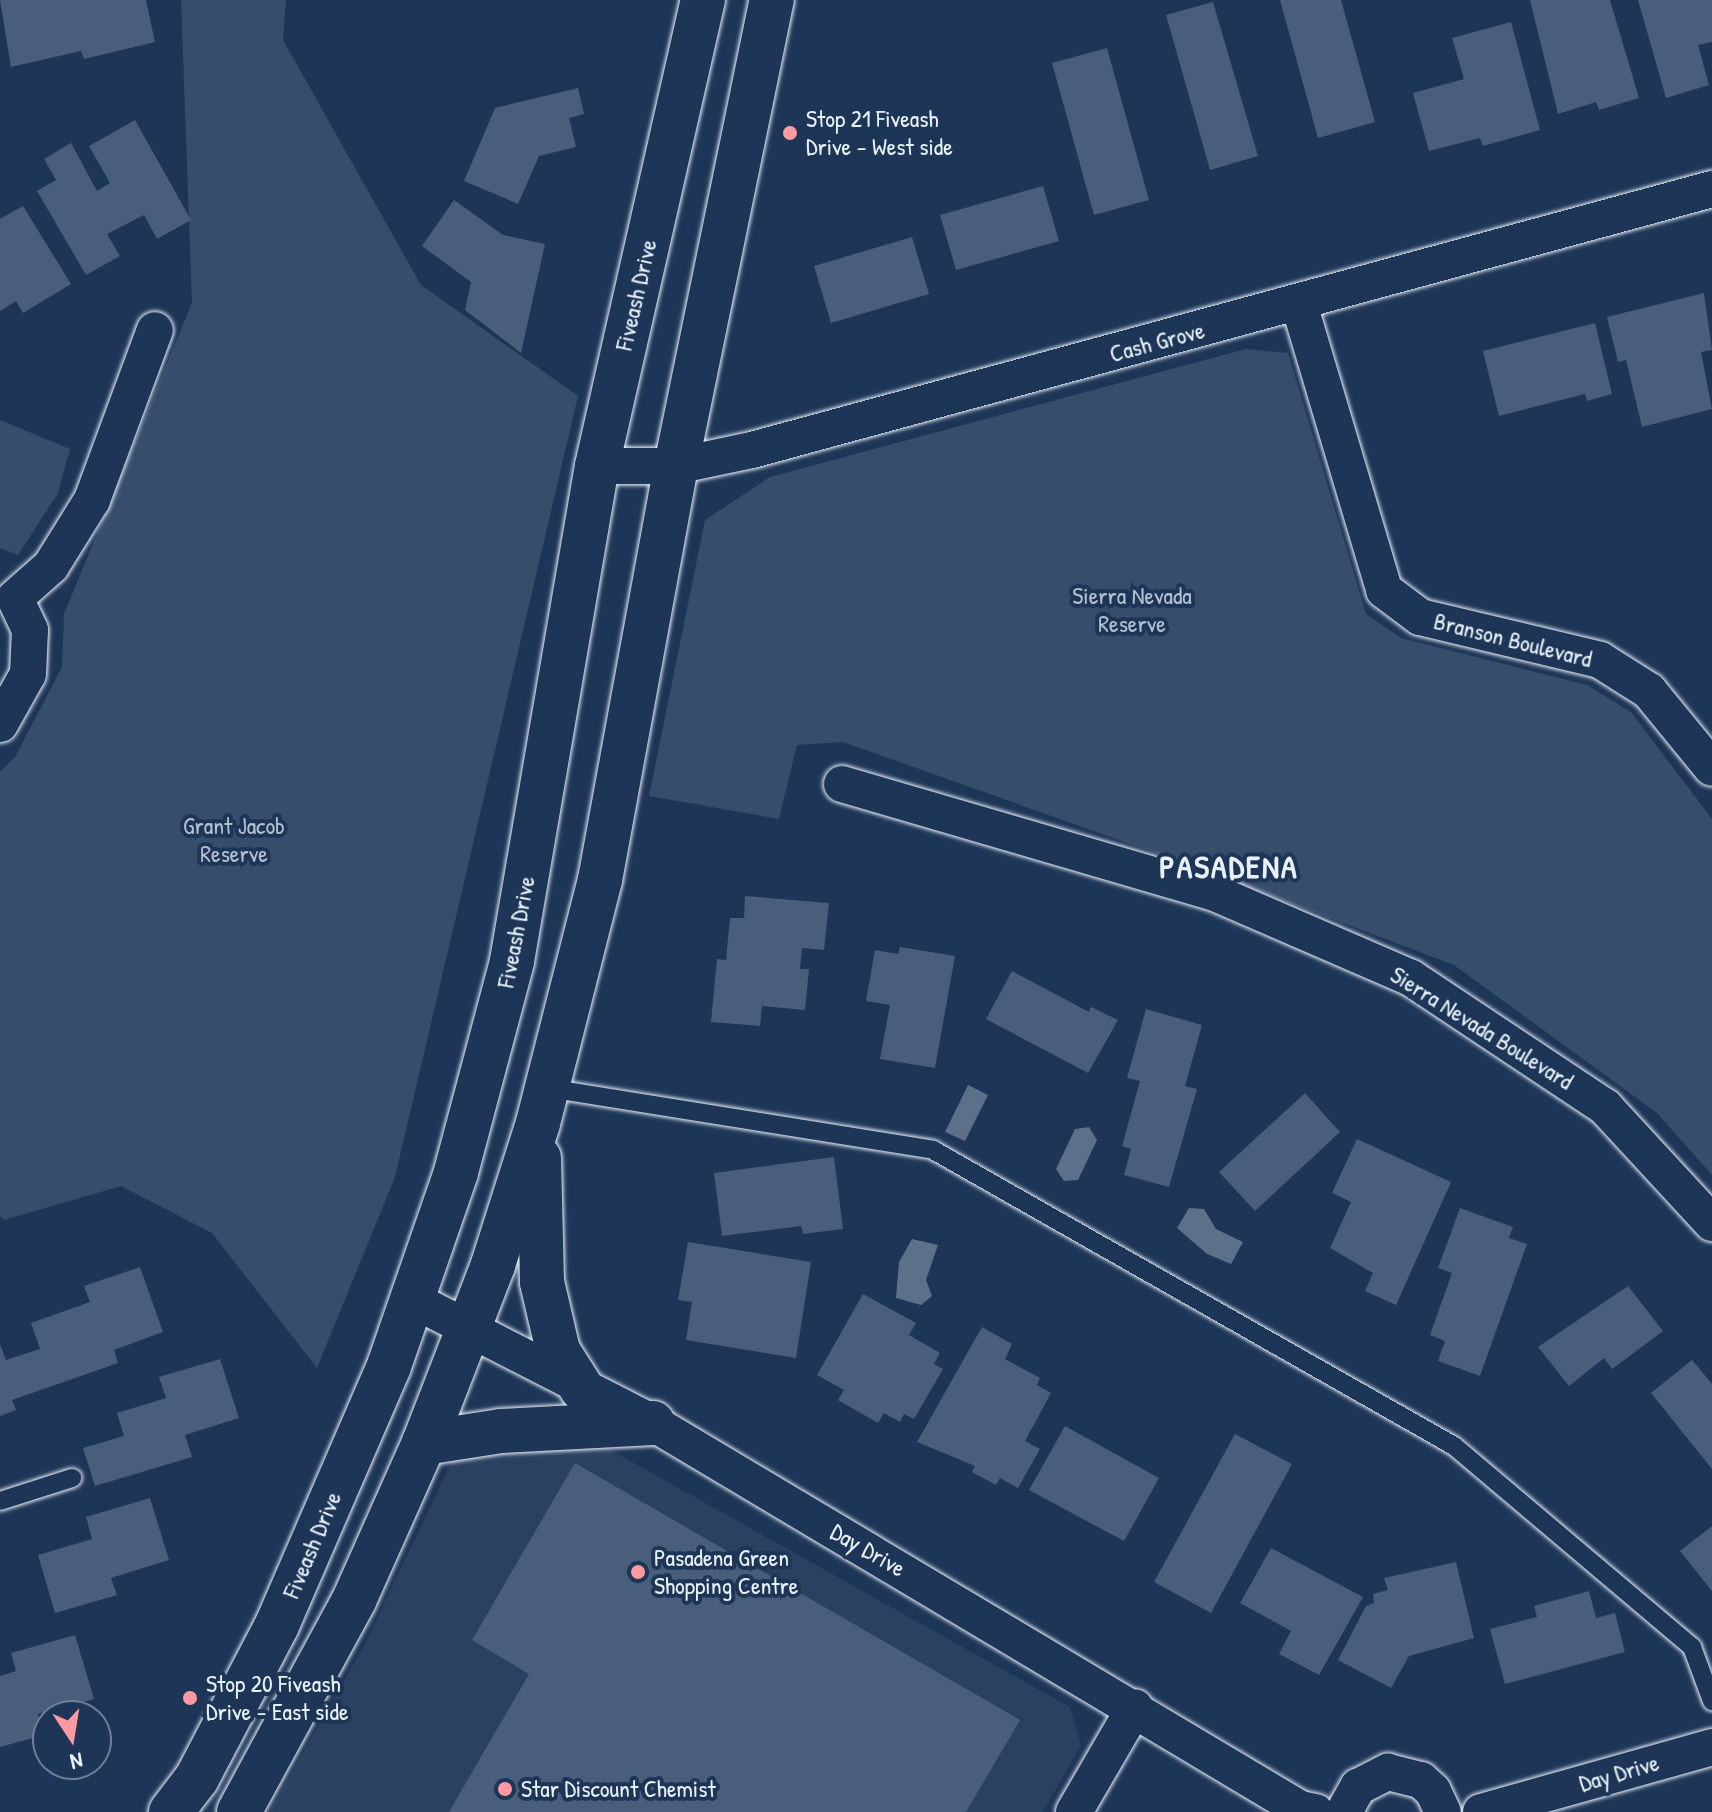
<!DOCTYPE html>
<style>
body{margin:0}
#map{position:relative;width:1712px;height:1812px;overflow:hidden;background:#1d3557;font-family:"Patrick Hand",sans-serif}
div>[style]{position:absolute}
.built>*{inset:0;background:#2a4162}
.green>*{inset:0;background:#374d6c}
.water>*{inset:0;background:#5d7089}
.building>*{inset:0;background:#495e7a}
.roads{filter:drop-shadow(0 0 2px #e8f1f8) drop-shadow(0 0 2px #e8f1f8)}
.service>*{height:18px;margin:-9px;padding:0 9px;transform-origin:9px;border-radius:9px;background:#1d3557}
.minor>*{height:36px;margin:-18px;padding:0 18px;transform-origin:18px;border-radius:18px;background:#1d3557}
.secondary>*{height:44px;margin:-22px;padding:0 22px;transform-origin:22px;border-radius:22px;background:#1d3557}
.dots>*{width:22px;height:22px;translate:-50% -50%;box-sizing:border-box;border:4px solid #1d3557;border-radius:50%}
span{translate:-50% -50%;white-space:nowrap;text-align:center;line-height:1.15;-webkit-text-stroke:8px #1d3557;paint-order:stroke}
.poi-label{font-size:24px;color:#e8f1f8}
.left{translate:0 -50%;text-align:left}
.street-label{font-size:24px;color:#e8f1f8}
.park-label{font-size:24px;color:#b3c0ce}
.district-label{font-size:32px;color:#e8f1f8;font-weight:700;letter-spacing:2px}
.north{position:absolute;left:32px;top:1700px;width:80px;height:80px;box-sizing:border-box;background:#1d3557;border:2px solid #6e8097;border-radius:50%;rotate:168deg;font-size:22px;font-weight:700;line-height:32px;text-align:center;color:#e8f1f8}
.north::after{content:'';display:block;margin:auto;width:28px;height:36px;background:#ff9aa2;clip-path:polygon(50% 0,100% 100%,50% 72%,0 100%)}
</style>
<div id="map">
<div class="built">
<div style="clip-path:polygon(600px 1444px,1070px 1707px,1081px 1746px,1043px 1812px,269px 1812px,364px 1646px,459px 1446px)"></div>
</div>
<div class="green">
<div style="clip-path:polygon(181px 0,286px 0,283px 40px,421px 285px,578px 396px,395px 1177px,317px 1368px,212px 1233px,121px 1186px,4px 1220px,0 1216px,0 772px,15px 757px,62px 667px,64px 614px,192px 303px)"></div>
<div style="clip-path:polygon(1246px 349px,1288px 353px,1366px 614px,1401px 638px,1587px 685px,1631px 712px,1712px 819px,1712px 1175px,1657px 1113px,1454px 965px,1198px 868px,843px 742px,797px 745px,779px 819px,649px 796px,705px 520px,770px 477px)"></div>
<div style="clip-path:polygon(0 420px,70px 449px,58px 493px,18px 555px,0 548px)"></div>
</div>
<div class="water">
<div style="clip-path:polygon(968px 1085px,988px 1095px,965px 1141px,945px 1132px)"></div>
<div style="clip-path:polygon(1089px 1127px,1097px 1140px,1078px 1180px,1064px 1181px,1056px 1169px,1075px 1129px)"></div>
<div style="clip-path:polygon(1189px 1208px,1204px 1209px,1216px 1229px,1243px 1242px,1231px 1264px,1207px 1254px,1177px 1228px)"></div>
<div style="clip-path:polygon(912px 1239px,938px 1245px,926px 1280px,932px 1296px,921px 1305px,896px 1298px,899px 1262px)"></div>
</div>
<div class="building">
<div style="clip-path:polygon(0 0,146px 0,155px 42px,84px 59px,81px 51px,11px 67px)"></div>
<div style="clip-path:polygon(1280px 0,1341px 0,1375px 122px,1318px 138px)"></div>
<div style="clip-path:polygon(1530px 0,1610px 0,1639px 98px,1599px 110px,1596px 102px,1558px 114px)"></div>
<div style="clip-path:polygon(1638px 0,1712px 0,1712px 42px,1698px 45px,1709px 85px,1666px 98px)"></div>
<div style="clip-path:polygon(1213px 2px,1258px 156px,1210px 170px,1166px 15px)"></div>
<div style="clip-path:polygon(1511px 22px,1540px 130px,1483px 146px,1480px 138px,1429px 151px,1413px 93px,1464px 79px,1452px 38px)"></div>
<div style="clip-path:polygon(1107px 48px,1149px 200px,1094px 215px,1052px 63px)"></div>
<div style="clip-path:polygon(578px 88px,584px 114px,569px 118px,576px 147px,539px 156px,518px 204px,464px 181px,495px 108px)"></div>
<div style="clip-path:polygon(135px 120px,191px 220px,157px 239px,144px 215px,107px 234px,120px 256px,86px 275px,37px 191px,56px 180px,44px 159px,71px 143px,97px 191px,110px 183px,89px 146px)"></div>
<div style="clip-path:polygon(1043px 186px,1059px 241px,956px 270px,940px 215px)"></div>
<div style="clip-path:polygon(454px 200px,503px 235px,545px 244px,521px 353px,465px 310px,471px 282px,422px 246px)"></div>
<div style="clip-path:polygon(23px 206px,71px 284px,23px 313px,16px 301px,0 311px,0 219px)"></div>
<div style="clip-path:polygon(912px 237px,929px 294px,831px 323px,814px 266px)"></div>
<div style="clip-path:polygon(1704px 293px,1712px 350px,1701px 352px,1712px 409px,1642px 427px,1626px 360px,1618px 362px,1607px 317px)"></div>
<div style="clip-path:polygon(1595px 323px,1612px 394px,1587px 401px,1585px 394px,1499px 416px,1483px 351px)"></div>
<div style="clip-path:polygon(745px 896px,829px 903px,824px 950px,802px 948px,800px 969px,809px 969px,805px 1010px,762px 1006px,760px 1026px,711px 1022px,717px 959px,726px 960px,730px 918px,744px 918px)"></div>
<div style="clip-path:polygon(900px 947px,955px 956px,935px 1068px,880px 1059px,890px 1005px,866px 1001px,875px 950px,898px 954px)"></div>
<div style="clip-path:polygon(1012px 971px,1089px 1012px,1091px 1007px,1118px 1020px,1088px 1073px,986px 1019px)"></div>
<div style="clip-path:polygon(1146px 1009px,1202px 1025px,1185px 1086px,1197px 1089px,1169px 1187px,1124px 1175px,1131px 1149px,1122px 1146px,1140px 1081px,1127px 1078px)"></div>
<div style="clip-path:polygon(1305px 1093px,1340px 1132px,1255px 1211px,1219px 1172px)"></div>
<div style="clip-path:polygon(1357px 1139px,1451px 1182px,1396px 1305px,1365px 1291px,1373px 1273px,1330px 1248px,1351px 1202px,1332px 1193px)"></div>
<div style="clip-path:polygon(834px 1157px,843px 1229px,803px 1234px,801px 1226px,722px 1236px,714px 1173px)"></div>
<div style="clip-path:polygon(1460px 1208px,1513px 1227px,1509px 1238px,1527px 1244px,1480px 1376px,1438px 1361px,1445px 1341px,1430px 1335px,1452px 1273px,1438px 1268px)"></div>
<div style="clip-path:polygon(688px 1242px,811px 1262px,796px 1358px,686px 1340px,692px 1302px,678px 1300px)"></div>
<div style="clip-path:polygon(140px 1267px,163px 1332px,114px 1350px,118px 1363px,12px 1400px,16px 1410px,0 1416px,0 1344px,6px 1360px,40px 1349px,31px 1323px,90px 1302px,84px 1286px)"></div>
<div style="clip-path:polygon(1628px 1286px,1663px 1331px,1612px 1369px,1604px 1358px,1569px 1386px,1538px 1347px)"></div>
<div style="clip-path:polygon(863px 1294px,916px 1323px,909px 1335px,940px 1353px,934px 1364px,943px 1369px,914px 1419px,904px 1414px,900px 1422px,884px 1413px,878px 1423px,838px 1400px,844px 1390px,817px 1375px)"></div>
<div style="clip-path:polygon(982px 1327px,1012px 1344px,1005px 1359px,1040px 1378px,1037px 1385px,1051px 1393px,1025px 1441px,1040px 1449px,1018px 1488px,1000px 1478px,996px 1485px,972px 1472px,975px 1466px,917px 1442px)"></div>
<div style="clip-path:polygon(220px 1359px,239px 1418px,185px 1435px,192px 1457px,95px 1486px,83px 1448px,124px 1436px,117px 1413px,166px 1398px,159px 1377px)"></div>
<div style="clip-path:polygon(1692px 1360px,1712px 1384px,1712px 1469px,1651px 1393px)"></div>
<div style="clip-path:polygon(1065px 1426px,1159px 1478px,1124px 1541px,1029px 1490px)"></div>
<div style="clip-path:polygon(1235px 1434px,1292px 1464px,1211px 1613px,1154px 1582px)"></div>
<div style="clip-path:polygon(575px 1463px,1020px 1720px,966px 1812px,449px 1812px,529px 1674px,472px 1640px)"></div>
<div style="clip-path:polygon(150px 1498px,169px 1560px,111px 1578px,117px 1595px,55px 1613px,38px 1555px,92px 1539px,86px 1517px)"></div>
<div style="clip-path:polygon(1712px 1526px,1712px 1591px,1680px 1551px)"></div>
<div style="clip-path:polygon(1271px 1548px,1363px 1597px,1319px 1675px,1279px 1654px,1291px 1631px,1240px 1603px)"></div>
<div style="clip-path:polygon(1456px 1562px,1474px 1638px,1409px 1656px,1391px 1688px,1338px 1660px,1366px 1606px,1374px 1603px,1373px 1594px,1388px 1590px,1384px 1578px)"></div>
<div style="clip-path:polygon(1589px 1591px,1596px 1618px,1615px 1613px,1625px 1652px,1505px 1684px,1490px 1629px,1537px 1617px,1534px 1606px)"></div>
<div style="clip-path:polygon(75px 1635px,94px 1699px,38px 1714px,44px 1735px,0 1747px,0 1676px,16px 1671px,11px 1653px)"></div>
</div>
<div class="roads">
<div class="service">
<div style="left:548px;top:1088px;width:390px;rotate:9.1deg"></div>
<div style="left:933px;top:1150px;width:599px;rotate:29.6deg"></div>
<div style="left:1454px;top:1446px;width:312px;rotate:40.2deg"></div>
<div style="left:1692px;top:1647px;width:58px;rotate:69.7deg"></div>
<div style="left:0;top:1501px;width:76px;rotate:-17.7deg"></div>
</div>
<div class="minor">
<div style="left:1299px;top:304px;width:298px;rotate:73.4deg"></div>
<div style="left:1384px;top:590px;width:45px;rotate:36.9deg"></div>
<div style="left:1420px;top:617px;width:185px;rotate:13.4deg"></div>
<div style="left:1600px;top:660px;width:58px;rotate:32.3deg"></div>
<div style="left:1649px;top:691px;width:99px;rotate:50.7deg"></div>
<div style="left:597px;top:466px;width:79px"></div>
<div style="left:676px;top:466px;width:78px;rotate:-11.9deg"></div>
<div style="left:752px;top:450px;width:995px;rotate:-15.21deg"></div>
<div style="left:0;top:724px;width:57px;rotate:-60.8deg"></div>
<div style="left:28px;top:674px;width:44px;rotate:-87.4deg"></div>
<div style="left:30px;top:630px;width:35px;rotate:-115deg"></div>
<div style="left:15px;top:598px;width:48px;rotate:-41.6deg"></div>
<div style="left:51px;top:566px;width:78px;rotate:-58.2deg"></div>
<div style="left:92px;top:500px;width:181px;rotate:-69.7deg"></div>
<div style="left:842px;top:784px;width:391px;rotate:16.3deg"></div>
<div style="left:1217px;top:894px;width:211px;rotate:23.4deg"></div>
<div style="left:1411px;top:978px;width:233px;rotate:33.6deg"></div>
<div style="left:1605px;top:1107px;width:158px;rotate:47.3deg"></div>
<div style="left:413px;top:1300px;width:270px;rotate:27.1deg"></div>
<div style="left:653px;top:1423px;width:753px;rotate:30.82deg"></div>
<div style="left:1300px;top:1809px;width:16px;rotate:11deg"></div>
<div style="left:1074px;top:1812px;width:121px;rotate:-59.8deg"></div>
<div style="left:1344px;top:1812px;width:29px;rotate:-61deg"></div>
<div style="left:1358px;top:1787px;width:34px;rotate:-27deg"></div>
<div style="left:1388px;top:1772px;width:34px;rotate:14deg"></div>
<div style="left:1421px;top:1780px;width:16px;rotate:43deg"></div>
<div style="left:1433px;top:1791px;width:23px;rotate:65deg"></div>
<div style="left:1481px;top:1812px;width:240px;rotate:-15.7deg"></div>
</div>
<div class="secondary">
<div style="left:539px;top:1158px;width:124px;rotate:88.6deg"></div>
<div style="left:542px;top:1282px;width:71px;rotate:76.9deg"></div>
<div style="left:558px;top:1351px;width:45px;rotate:57.7deg"></div>
<div style="left:424px;top:1443px;width:78px;rotate:-8.9deg"></div>
<div style="left:501px;top:1431px;width:152px;rotate:-3deg"></div>
<div style="left:171px;top:1812px;width:43px;rotate:-52.6deg"></div>
<div style="left:197px;top:1778px;width:173px;rotate:-62.4deg"></div>
<div style="left:277px;top:1625px;width:282px;rotate:-66.6deg"></div>
<div style="left:389px;top:1366px;width:205px;rotate:-70.9deg"></div>
<div style="left:456px;top:1172px;width:218px;rotate:-75.1deg"></div>
<div style="left:512px;top:961px;width:502px;rotate:-80.26deg"></div>
<div style="left:597px;top:466px;width:478px;rotate:-77.2deg"></div>
<div style="left:239px;top:1812px;width:243px;rotate:-61.5deg"></div>
<div style="left:355px;top:1598px;width:170px;rotate:-66deg"></div>
<div style="left:424px;top:1443px;width:191px;rotate:-68.8deg"></div>
<div style="left:493px;top:1265px;width:149px;rotate:-72.4deg"></div>
<div style="left:538px;top:1123px;width:251px;rotate:-75.7deg"></div>
<div style="left:600px;top:880px;width:421px;rotate:-79.6deg"></div>
<div style="left:676px;top:466px;width:476px;rotate:-78.4deg"></div>
</div>
</div>
<div class="dots">
<div style="left:790px;top:133px;background:#ff9aa2"></div>
<div style="left:638px;top:1572px;background:#ff9aa2"></div>
<div style="left:190px;top:1698px;background:#ff9aa2"></div>
<div style="left:505px;top:1789px;background:#ff9aa2"></div>
</div>
<div class="poi-label">
<span class="left" style="left:806px;top:133px">Stop 21 Fiveash<br>Drive - West side</span>
<span class="left" style="left:654px;top:1572px">Pasadena Green<br>Shopping Centre</span>
<span class="left" style="left:206px;top:1698px">Stop 20 Fiveash<br>Drive - East side</span>
<span class="left" style="left:521px;top:1789px">Star Discount Chemist</span>
</div>
<div class="street-label">
<span style="left:636px;top:295px;rotate:-77deg">Fiveash Drive</span>
<span style="left:1157px;top:342px;rotate:-15deg">Cash Grove</span>
<span style="left:1513px;top:640px;rotate:14deg">Branson Boulevard</span>
<span style="left:516px;top:932px;rotate:-79deg">Fiveash Drive</span>
<span style="left:1482px;top:1028px;rotate:32deg">Sierra Nevada Boulevard</span>
<span style="left:312px;top:1545px;rotate:-67deg">Fiveash Drive</span>
<span style="left:868px;top:1550px;rotate:30deg">Day Drive</span>
<span style="left:1619px;top:1773px;rotate:-16deg">Day Drive</span>
</div>
<div class="park-label">
<span style="left:1132px;top:610px">Sierra Nevada<br>Reserve</span>
<span style="left:234px;top:840px">Grant Jacob<br>Reserve</span>
</div>
<div class="district-label">
<span style="left:1229px;top:867px">PASADENA</span>
</div>
<div class="north">N</div>
</div>
